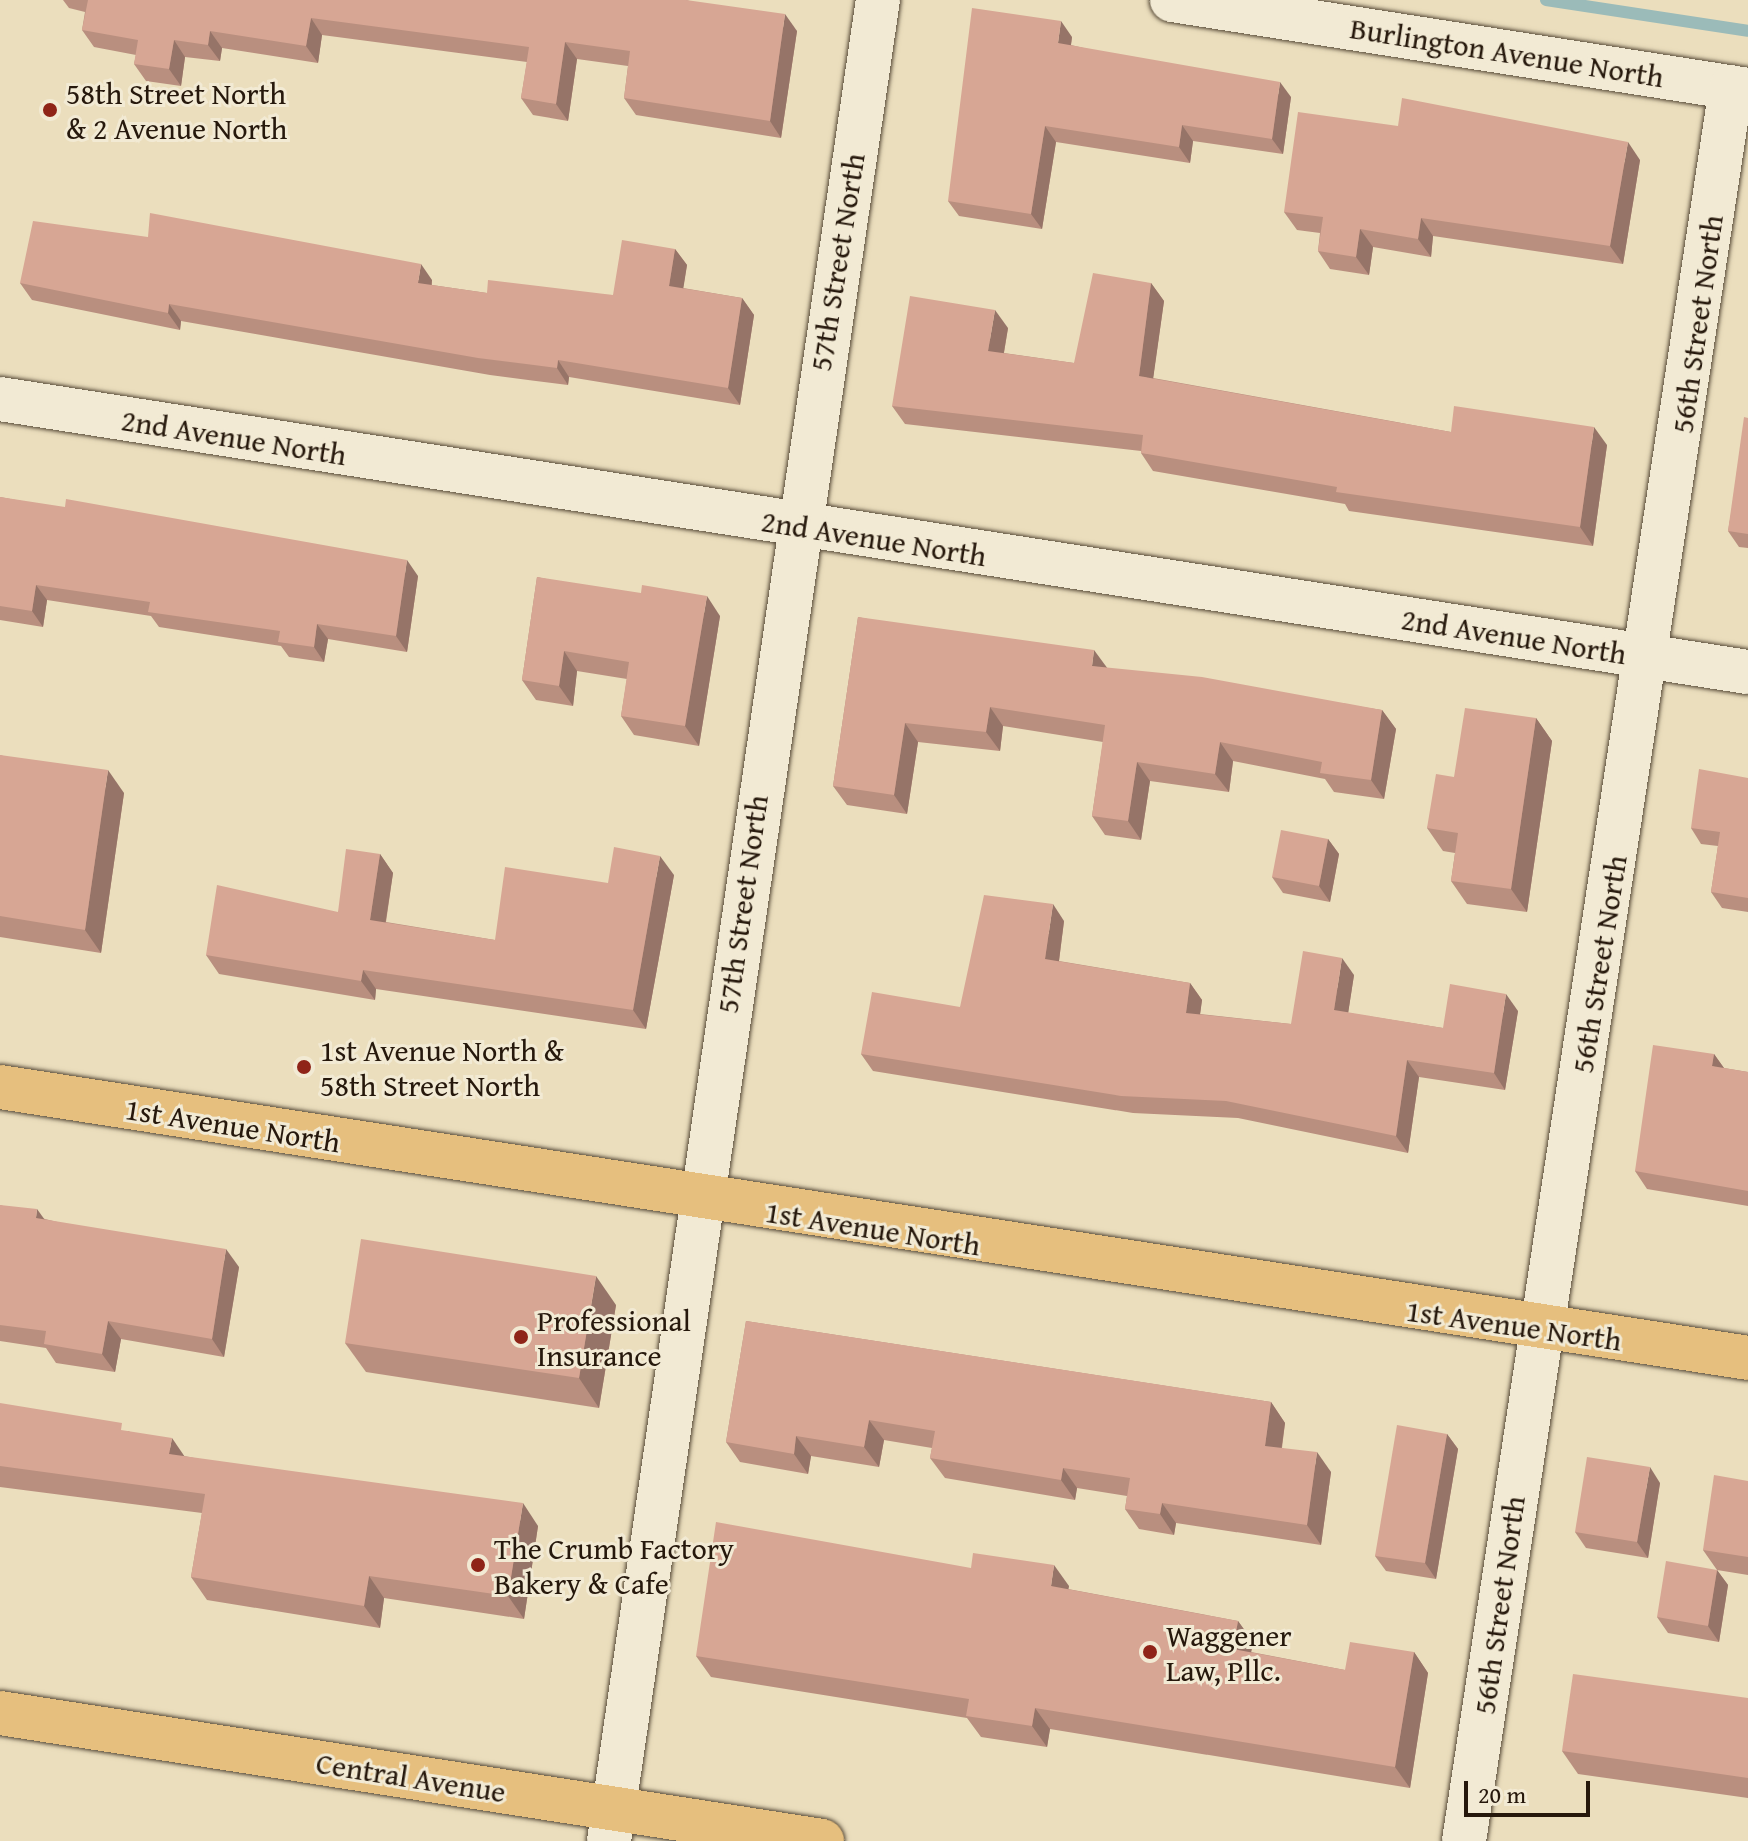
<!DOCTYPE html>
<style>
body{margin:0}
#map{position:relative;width:1748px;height:1841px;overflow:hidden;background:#ebdebd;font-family:"Gentium Book Plus",serif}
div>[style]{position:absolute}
.stream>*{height:12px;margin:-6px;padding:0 6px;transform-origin:6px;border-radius:6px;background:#9bbbb9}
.roads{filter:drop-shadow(0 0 2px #574a38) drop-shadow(0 0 2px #574a38)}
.minor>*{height:44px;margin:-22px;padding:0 22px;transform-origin:22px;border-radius:22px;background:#f2ead4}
.major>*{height:44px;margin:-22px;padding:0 22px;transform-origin:22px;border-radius:22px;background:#e6bf7e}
.wall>*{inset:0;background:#b98f7f}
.shaded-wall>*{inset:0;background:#967468}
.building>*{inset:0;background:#d7a694}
.dots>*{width:22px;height:22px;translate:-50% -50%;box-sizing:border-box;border:4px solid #f2ead4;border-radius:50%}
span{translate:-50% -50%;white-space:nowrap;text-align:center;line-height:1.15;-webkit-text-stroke:6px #f2ead4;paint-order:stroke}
.street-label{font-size:30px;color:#26180c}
.poi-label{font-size:30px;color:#26180c}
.left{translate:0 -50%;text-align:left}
.scale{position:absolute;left:1464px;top:1781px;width:126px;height:36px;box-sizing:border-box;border:4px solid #26180c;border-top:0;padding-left:10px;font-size:24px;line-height:28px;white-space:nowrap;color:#26180c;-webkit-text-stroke:6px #f2ead4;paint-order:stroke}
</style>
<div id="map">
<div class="stream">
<div style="left:1546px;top:0;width:204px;rotate:8.7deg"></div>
</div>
<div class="roads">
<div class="minor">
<div style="left:1172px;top:0;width:583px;rotate:8.88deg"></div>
<div style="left:0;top:399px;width:1769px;rotate:8.88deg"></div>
<div style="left:609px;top:1841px;width:1861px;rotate:-81.69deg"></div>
<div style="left:1464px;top:1841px;width:1774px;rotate:-81.34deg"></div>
</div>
<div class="major">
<div style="left:0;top:1087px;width:1769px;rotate:8.81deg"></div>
<div style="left:0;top:1713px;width:832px;rotate:8.85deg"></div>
</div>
</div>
<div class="wall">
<div style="clip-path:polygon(63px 0,686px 0,797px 31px,781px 138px,636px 115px,624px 98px,628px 66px,577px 59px,568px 121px,533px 115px,521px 98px,527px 62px,322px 35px,318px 63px,222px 48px,220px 61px,185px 57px,181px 86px,146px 81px,134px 64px,136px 55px,94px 47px,82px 30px,85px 12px,69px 8px)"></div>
<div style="clip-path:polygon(1072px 37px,1071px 45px,1291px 97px,1283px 154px,1193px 141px,1190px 163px,1056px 142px,1042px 229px,959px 216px,948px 201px)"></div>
<div style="clip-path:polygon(1640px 160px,1623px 264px,1433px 236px,1431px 257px,1373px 247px,1369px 275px,1330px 269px,1318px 251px,1320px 233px,1297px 230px,1284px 212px)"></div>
<div style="clip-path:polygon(675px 249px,687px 265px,683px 288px,742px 298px,754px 315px,740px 405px,569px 377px,568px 385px,490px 375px,181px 321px,180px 330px,32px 300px,20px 283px,432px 280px,432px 285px,487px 293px,613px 295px)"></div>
<div style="clip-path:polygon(1151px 283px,1164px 301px,1153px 378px,1451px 432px,1607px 445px,1593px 546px,1349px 511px,1345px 504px,1153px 471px,1141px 453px,1141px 451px,905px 424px,892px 406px,1008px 328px,1004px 353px,1074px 363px)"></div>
<div style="clip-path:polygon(1748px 418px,1748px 548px,1739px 547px,1728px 531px)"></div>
<div style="clip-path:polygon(0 497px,418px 576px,407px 652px,328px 639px,324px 662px,289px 657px,281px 646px,159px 627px,151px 616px,47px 600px,43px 627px,0 620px)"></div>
<div style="clip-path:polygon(537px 577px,720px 616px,699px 746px,634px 735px,621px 716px,627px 679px,577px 671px,573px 706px,536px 700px,522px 680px)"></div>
<div style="clip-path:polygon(858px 617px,1106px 668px,1382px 710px,1396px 729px,1384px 799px,1334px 792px,1325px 779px,1233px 761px,1229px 792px,1150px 781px,1141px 840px,1105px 835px,1092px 816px,1103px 742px,1003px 726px,1000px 751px,918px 742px,907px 814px,847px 805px,833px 786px)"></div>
<div style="clip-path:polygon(1536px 718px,1552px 741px,1527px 912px,1467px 904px,1451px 881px,1455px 853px,1443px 851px,1427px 828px,1454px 777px)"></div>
<div style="clip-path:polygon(0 755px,124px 793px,101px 953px,0 937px)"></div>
<div style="clip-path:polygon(1748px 778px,1748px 912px,1722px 908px,1711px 892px,1718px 846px,1701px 844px,1691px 828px)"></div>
<div style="clip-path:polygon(1328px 839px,1339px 854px,1330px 902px,1283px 893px,1272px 877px)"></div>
<div style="clip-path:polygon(380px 854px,393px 873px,386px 922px,495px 940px,608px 883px,674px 875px,646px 1029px,376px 989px,375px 1000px,219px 974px,206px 955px,338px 912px)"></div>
<div style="clip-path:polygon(1064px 921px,1059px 961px,1190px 983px,1202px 1000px,1200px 1014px,1291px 1024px,1354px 975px,1348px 1013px,1443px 1028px,1518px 1011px,1505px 1090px,1419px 1077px,1408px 1153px,1238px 1118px,1133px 1113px,873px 1071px,861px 1054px,960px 1007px)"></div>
<div style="clip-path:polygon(1714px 1054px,1724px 1068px,1748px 1072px,1748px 1206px,1647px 1189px,1635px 1171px)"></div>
<div style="clip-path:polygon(0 1205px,45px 1219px,239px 1267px,224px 1357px,121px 1339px,115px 1372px,56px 1363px,46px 1348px,0 1341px)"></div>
<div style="clip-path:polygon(616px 1305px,599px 1408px,366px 1372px,345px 1343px)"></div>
<div style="clip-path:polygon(746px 1321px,1271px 1402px,1285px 1423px,1282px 1448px,1331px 1472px,1321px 1545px,1176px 1523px,1174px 1535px,1139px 1529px,1125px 1509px,1127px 1496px,1077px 1488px,1075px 1500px,945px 1478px,930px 1458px,932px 1448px,884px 1440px,879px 1467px,811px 1456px,808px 1474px,740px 1462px,726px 1442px)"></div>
<div style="clip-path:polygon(128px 1431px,184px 1456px,538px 1526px,524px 1619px,384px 1598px,380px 1628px,207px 1600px,191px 1577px,202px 1513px,0 1487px,0 1466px)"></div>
<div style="clip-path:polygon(1447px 1434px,1458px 1449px,1436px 1579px,1386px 1571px,1375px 1556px)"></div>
<div style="clip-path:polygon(1748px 1481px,1748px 1575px,1717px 1570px,1728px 1585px,1719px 1642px,1668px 1633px,1657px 1617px,1717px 1570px,1703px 1550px)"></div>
<div style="clip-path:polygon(1660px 1483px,1648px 1558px,1586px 1548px,1575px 1532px)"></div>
<div style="clip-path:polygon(1069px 1586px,1068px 1589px,1238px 1621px,1253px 1642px,1251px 1652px,1345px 1670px,1414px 1652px,1428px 1673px,1410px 1788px,1050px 1729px,1047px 1747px,981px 1737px,967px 1718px,711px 1677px,696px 1656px)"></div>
<div style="clip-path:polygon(1748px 1698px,1748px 1798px,1578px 1774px,1562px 1751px)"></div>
</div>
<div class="shaded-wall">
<div style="clip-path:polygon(785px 14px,797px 31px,781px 138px,770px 121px)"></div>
<div style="clip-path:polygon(311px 18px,322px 35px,318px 63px,306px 46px)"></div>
<div style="clip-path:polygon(1061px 21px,1072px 37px,1069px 58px,1058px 43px)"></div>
<div style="clip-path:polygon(210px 31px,222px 48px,220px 61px,208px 45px)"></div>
<div style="clip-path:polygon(174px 40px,185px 57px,181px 86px,169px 69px)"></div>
<div style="clip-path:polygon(565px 42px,577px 59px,568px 121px,556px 104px)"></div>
<div style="clip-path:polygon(1280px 82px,1291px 97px,1283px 154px,1272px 139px)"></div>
<div style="clip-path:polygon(1182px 125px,1193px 141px,1190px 163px,1179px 147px)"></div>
<div style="clip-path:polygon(1045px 126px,1056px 142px,1042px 229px,1031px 214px)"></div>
<div style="clip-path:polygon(1628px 142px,1640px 160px,1623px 264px,1610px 246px)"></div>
<div style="clip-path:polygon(1421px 218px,1433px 236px,1431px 257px,1418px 239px)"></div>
<div style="clip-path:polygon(1360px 229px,1373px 247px,1369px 275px,1356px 257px)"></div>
<div style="clip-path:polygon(675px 249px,687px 265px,681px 303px,669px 286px)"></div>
<div style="clip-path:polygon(421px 264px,432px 280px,429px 299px,418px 283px)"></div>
<div style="clip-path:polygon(1151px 283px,1164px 301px,1151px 394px,1139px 376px)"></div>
<div style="clip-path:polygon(742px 298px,754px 315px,740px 405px,728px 388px)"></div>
<div style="clip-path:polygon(169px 304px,181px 321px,180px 330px,168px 313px)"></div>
<div style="clip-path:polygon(995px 310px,1008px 328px,1001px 369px,988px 351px)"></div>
<div style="clip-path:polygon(558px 360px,569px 377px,568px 385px,557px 368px)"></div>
<div style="clip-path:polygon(1594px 427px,1607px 445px,1593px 546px,1580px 527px)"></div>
<div style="clip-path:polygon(407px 560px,418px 576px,407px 652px,396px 636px)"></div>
<div style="clip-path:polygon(36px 585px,47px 600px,43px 627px,32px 611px)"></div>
<div style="clip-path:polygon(707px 596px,720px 616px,699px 746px,685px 726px)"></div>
<div style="clip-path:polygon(317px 624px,328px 639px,324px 662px,314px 647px)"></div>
<div style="clip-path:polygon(1094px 650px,1108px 669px,1092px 666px)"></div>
<div style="clip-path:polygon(564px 651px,577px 671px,573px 706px,559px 686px)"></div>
<div style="clip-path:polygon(990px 707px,1003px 726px,1000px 751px,986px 732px)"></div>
<div style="clip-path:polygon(1382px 710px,1396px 729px,1384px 799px,1371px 780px)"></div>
<div style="clip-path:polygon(1536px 718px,1552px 741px,1527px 912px,1511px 889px)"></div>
<div style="clip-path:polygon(905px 723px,918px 742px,907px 814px,894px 795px)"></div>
<div style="clip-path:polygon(1220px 742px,1233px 761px,1229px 792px,1215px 774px)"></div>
<div style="clip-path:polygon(1137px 762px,1150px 781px,1141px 840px,1128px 821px)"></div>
<div style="clip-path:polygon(108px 770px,124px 793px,101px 953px,85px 930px)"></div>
<div style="clip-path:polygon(1328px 839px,1339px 854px,1330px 902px,1319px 886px)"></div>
<div style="clip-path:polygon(380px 854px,393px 873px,383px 939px,370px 920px)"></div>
<div style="clip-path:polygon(660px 856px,674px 875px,646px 1029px,633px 1010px)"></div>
<div style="clip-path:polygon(1053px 904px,1064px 921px,1057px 976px,1045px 959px)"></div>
<div style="clip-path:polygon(1342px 958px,1354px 975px,1346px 1027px,1334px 1010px)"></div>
<div style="clip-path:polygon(363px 970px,376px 989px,375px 1000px,361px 981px)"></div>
<div style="clip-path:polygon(1190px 983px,1202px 1000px,1198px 1030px,1186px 1013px)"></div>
<div style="clip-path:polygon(1506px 994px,1518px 1011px,1505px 1090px,1494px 1073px)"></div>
<div style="clip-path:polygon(1714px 1054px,1726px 1071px,1712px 1066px)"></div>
<div style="clip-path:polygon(1407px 1060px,1419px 1077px,1408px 1153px,1396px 1136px)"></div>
<div style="clip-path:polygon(37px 1209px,50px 1227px,36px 1218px)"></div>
<div style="clip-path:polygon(226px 1249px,239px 1267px,224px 1357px,212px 1339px)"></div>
<div style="clip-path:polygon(596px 1276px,616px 1305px,599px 1408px,579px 1378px)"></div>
<div style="clip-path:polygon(108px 1321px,121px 1339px,115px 1372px,102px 1354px)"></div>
<div style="clip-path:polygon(1271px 1402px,1285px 1423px,1279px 1466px,1265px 1446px)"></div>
<div style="clip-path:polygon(869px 1420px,884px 1440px,879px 1467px,864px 1447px)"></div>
<div style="clip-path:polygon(1447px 1434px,1458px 1449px,1436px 1579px,1425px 1563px)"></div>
<div style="clip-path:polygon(796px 1436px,811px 1456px,808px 1474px,794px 1454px)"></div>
<div style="clip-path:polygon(172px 1438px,187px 1460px,169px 1454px)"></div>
<div style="clip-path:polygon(1317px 1452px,1331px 1472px,1321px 1545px,1307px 1525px)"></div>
<div style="clip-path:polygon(1650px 1467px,1660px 1483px,1648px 1558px,1637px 1542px)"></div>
<div style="clip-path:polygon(1063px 1468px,1077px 1488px,1075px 1500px,1061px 1480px)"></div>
<div style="clip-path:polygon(523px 1503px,538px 1526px,524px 1619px,508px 1596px)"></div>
<div style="clip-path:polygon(1162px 1503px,1176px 1523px,1174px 1535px,1160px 1514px)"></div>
<div style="clip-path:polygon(1054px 1565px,1069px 1586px,1065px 1607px,1051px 1586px)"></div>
<div style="clip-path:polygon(1717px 1570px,1728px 1585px,1719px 1642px,1708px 1626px)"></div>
<div style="clip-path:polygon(369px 1576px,384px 1598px,380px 1628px,364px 1606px)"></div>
<div style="clip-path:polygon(1238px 1621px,1253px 1642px,1248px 1670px,1233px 1649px)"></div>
<div style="clip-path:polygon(1414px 1652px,1428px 1673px,1410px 1788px,1395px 1767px)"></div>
<div style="clip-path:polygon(1035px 1708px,1050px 1729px,1047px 1747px,1032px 1726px)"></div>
</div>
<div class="building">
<div style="clip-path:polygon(88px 0,686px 0,785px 14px,770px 121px,624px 98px,630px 51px,565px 42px,556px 104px,521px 98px,529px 47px,311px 18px,306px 46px,210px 31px,208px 45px,174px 40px,169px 69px,134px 64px,138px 40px,82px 30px)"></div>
<div style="clip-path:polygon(972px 8px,1061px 21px,1058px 43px,1280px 82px,1272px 139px,1182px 125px,1179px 147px,1045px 126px,1031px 214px,948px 201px)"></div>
<div style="clip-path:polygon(1402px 98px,1628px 142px,1610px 246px,1421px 218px,1418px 239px,1360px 229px,1356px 257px,1318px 251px,1323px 217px,1284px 212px,1298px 112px,1398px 126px)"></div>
<div style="clip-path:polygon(150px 213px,421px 264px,418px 283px,487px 293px,488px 280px,613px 295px,622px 240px,675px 249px,669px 286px,742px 298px,728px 388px,558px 360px,557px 368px,478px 358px,169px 304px,168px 313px,20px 283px,33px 221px,148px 237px)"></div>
<div style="clip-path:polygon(1093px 273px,1151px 283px,1139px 376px,1451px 432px,1454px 406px,1594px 427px,1580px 527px,1336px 492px,1337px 487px,1141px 453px,1143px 435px,892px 406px,910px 296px,995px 310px,988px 351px,1074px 363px)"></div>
<div style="clip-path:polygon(1744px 417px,1748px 418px,1748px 534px,1728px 531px)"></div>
<div style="clip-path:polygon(0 497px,65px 507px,66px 499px,407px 560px,396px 636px,317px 624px,314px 647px,278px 642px,280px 631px,148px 612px,150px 602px,36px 585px,32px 611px,0 606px)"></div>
<div style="clip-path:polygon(537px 577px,641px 593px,642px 585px,707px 596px,685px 726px,621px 716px,629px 662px,564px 651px,559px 686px,522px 680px)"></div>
<div style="clip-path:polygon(858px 617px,1094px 650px,1092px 666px,1202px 677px,1382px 710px,1371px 780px,1320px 773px,1322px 762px,1220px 742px,1215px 774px,1137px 762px,1128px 821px,1092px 816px,1105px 725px,990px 707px,986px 732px,905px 723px,894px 795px,833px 786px)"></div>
<div style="clip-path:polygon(1465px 708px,1536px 718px,1511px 889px,1451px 881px,1458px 833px,1427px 828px,1436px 774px,1454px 777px)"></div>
<div style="clip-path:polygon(0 755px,108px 770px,85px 930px,0 916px)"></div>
<div style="clip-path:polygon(1699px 769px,1748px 778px,1748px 898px,1711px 892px,1720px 832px,1691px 828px)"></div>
<div style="clip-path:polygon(1281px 830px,1328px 839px,1319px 886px,1272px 877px)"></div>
<div style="clip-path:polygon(614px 847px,660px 856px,633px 1010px,363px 970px,361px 981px,206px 955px,217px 885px,338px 912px,346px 849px,380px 854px,370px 920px,495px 940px,505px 867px,608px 883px)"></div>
<div style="clip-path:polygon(984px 895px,1053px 904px,1045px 959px,1190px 983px,1186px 1013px,1291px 1024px,1303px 951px,1342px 958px,1334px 1010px,1443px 1028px,1450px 984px,1506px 994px,1494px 1073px,1407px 1060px,1396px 1136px,1226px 1101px,1121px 1096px,861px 1054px,872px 992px,960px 1007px)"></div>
<div style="clip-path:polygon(1653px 1045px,1714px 1054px,1712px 1066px,1748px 1072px,1748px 1191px,1635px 1171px)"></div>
<div style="clip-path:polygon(0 1205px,37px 1209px,36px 1218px,226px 1249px,212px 1339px,108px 1321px,102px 1354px,44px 1344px,46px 1331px,0 1325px)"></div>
<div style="clip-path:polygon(361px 1239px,596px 1276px,579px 1378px,345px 1343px)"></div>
<div style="clip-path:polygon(746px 1321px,1271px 1402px,1265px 1446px,1317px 1452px,1307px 1525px,1162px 1503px,1160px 1514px,1125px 1509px,1130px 1478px,1063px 1468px,1061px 1480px,930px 1458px,935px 1431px,869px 1420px,864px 1447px,796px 1436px,794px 1454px,726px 1442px)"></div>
<div style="clip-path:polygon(0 1403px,122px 1423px,121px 1430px,172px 1438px,169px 1454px,523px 1503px,508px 1596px,369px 1576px,364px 1606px,191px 1577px,205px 1494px,0 1466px)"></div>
<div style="clip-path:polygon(1397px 1425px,1447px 1434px,1425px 1563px,1375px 1556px)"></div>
<div style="clip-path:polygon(1587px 1457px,1650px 1467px,1637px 1542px,1575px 1532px)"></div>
<div style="clip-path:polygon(1714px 1475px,1748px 1481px,1748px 1557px,1703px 1550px)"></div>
<div style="clip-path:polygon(716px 1522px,971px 1568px,973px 1553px,1054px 1565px,1051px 1586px,1238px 1621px,1233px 1649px,1345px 1670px,1350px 1642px,1414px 1652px,1395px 1767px,1035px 1708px,1032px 1726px,966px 1716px,969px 1699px,696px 1656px)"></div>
<div style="clip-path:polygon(1666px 1561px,1717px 1570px,1708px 1626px,1657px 1617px)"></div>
<div style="clip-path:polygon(1573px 1674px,1748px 1698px,1748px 1778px,1562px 1751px)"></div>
</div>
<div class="dots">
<div style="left:50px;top:110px;background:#8f2418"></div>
<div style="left:304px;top:1067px;background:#8f2418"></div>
<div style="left:521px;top:1337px;background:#8f2418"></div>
<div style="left:478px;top:1565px;background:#8f2418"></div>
<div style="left:1150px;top:1652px;background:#8f2418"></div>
</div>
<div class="street-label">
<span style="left:1507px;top:52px;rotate:9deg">Burlington Avenue North</span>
<span style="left:837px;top:262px;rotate:-81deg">57th Street North</span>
<span style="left:1697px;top:324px;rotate:-82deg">56th Street North</span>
<span style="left:234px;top:437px;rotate:9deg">2nd Avenue North</span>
<span style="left:874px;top:538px;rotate:9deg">2nd Avenue North</span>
<span style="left:1514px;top:636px;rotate:9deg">2nd Avenue North</span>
<span style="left:742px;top:904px;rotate:-82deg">57th Street North</span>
<span style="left:1599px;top:964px;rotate:-81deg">56th Street North</span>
<span style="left:233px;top:1125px;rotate:9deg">1st Avenue North</span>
<span style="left:873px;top:1228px;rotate:9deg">1st Avenue North</span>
<span style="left:1514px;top:1325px;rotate:8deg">1st Avenue North</span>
<span style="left:1499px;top:1605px;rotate:-82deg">56th Street North</span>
<span style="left:411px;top:1777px;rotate:9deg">Central Avenue</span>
</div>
<div class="poi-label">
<span class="left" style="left:66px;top:110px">58th Street North<br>&amp; 2 Avenue North</span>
<span class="left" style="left:320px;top:1067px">1st Avenue North &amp;<br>58th Street North</span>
<span class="left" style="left:537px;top:1337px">Professional<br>Insurance</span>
<span class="left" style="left:494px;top:1565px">The Crumb Factory<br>Bakery &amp; Cafe</span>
<span class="left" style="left:1166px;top:1652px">Waggener<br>Law, Pllc.</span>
</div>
<div class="scale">20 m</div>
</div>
